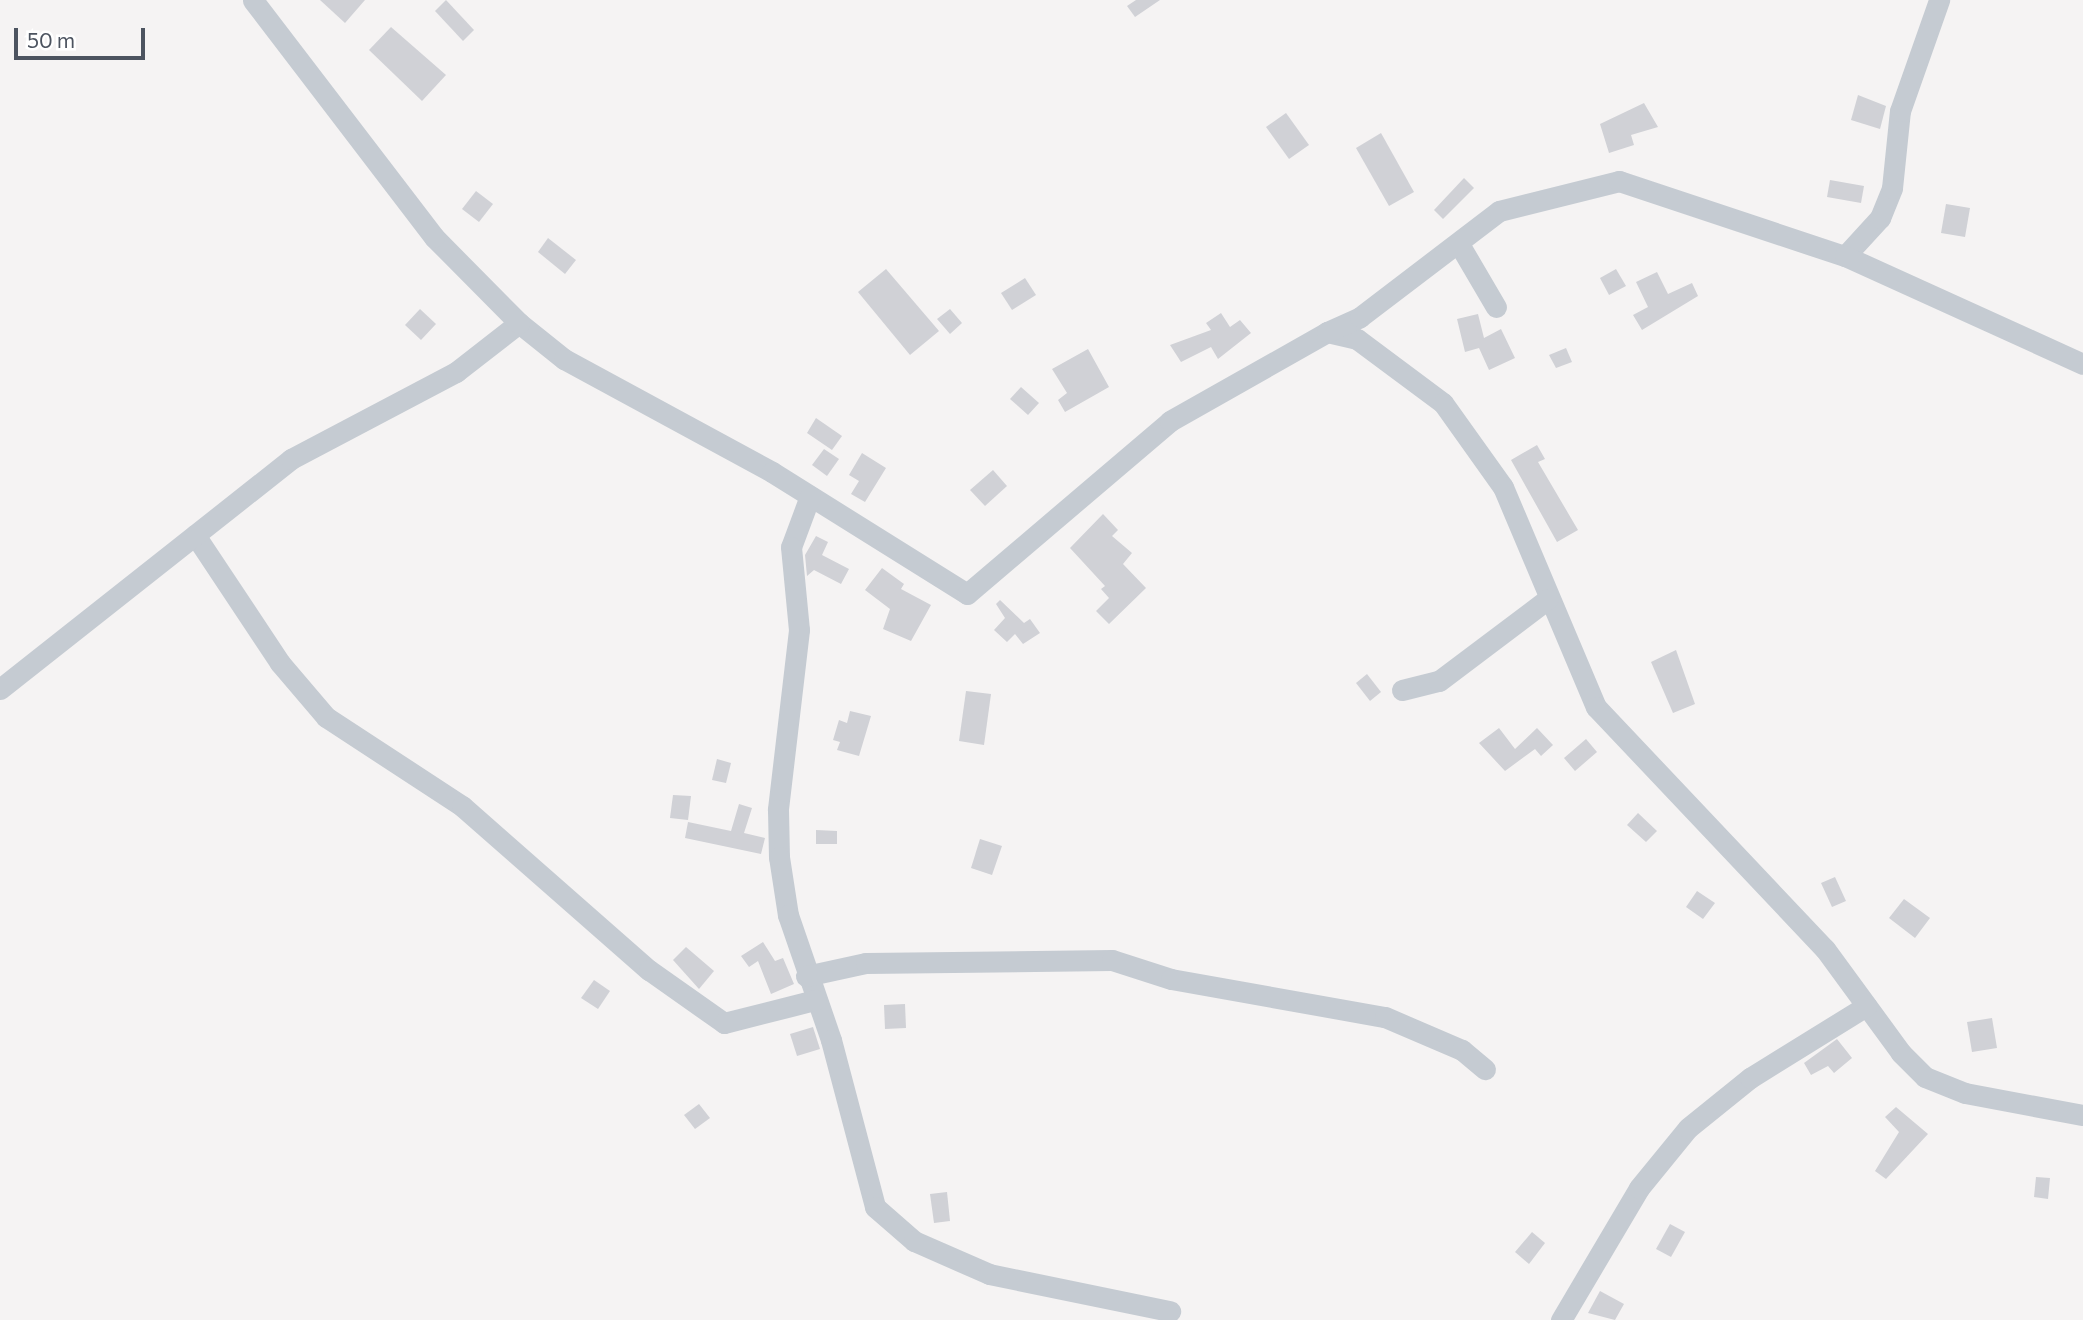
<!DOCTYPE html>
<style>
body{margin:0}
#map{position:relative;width:2083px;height:1320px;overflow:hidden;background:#f5f3f3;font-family:Commissioner,sans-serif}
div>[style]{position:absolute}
.building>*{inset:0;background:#d0d1d6}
.minor>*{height:21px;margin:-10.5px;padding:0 10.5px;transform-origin:10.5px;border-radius:10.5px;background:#c5cbd2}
span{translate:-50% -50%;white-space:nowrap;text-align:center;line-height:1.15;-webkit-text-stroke:5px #fff;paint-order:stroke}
.scale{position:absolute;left:14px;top:28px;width:131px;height:32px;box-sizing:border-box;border:4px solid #4c535f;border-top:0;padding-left:9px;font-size:21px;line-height:24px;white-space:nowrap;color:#4c535f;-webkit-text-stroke:5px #fff;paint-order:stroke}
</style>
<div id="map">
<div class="building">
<div style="clip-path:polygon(320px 0,365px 0,345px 23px)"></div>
<div style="clip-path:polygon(446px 0,474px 30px,463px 41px,435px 11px)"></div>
<div style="clip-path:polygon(1136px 0,1160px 0,1135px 17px,1127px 6px)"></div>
<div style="clip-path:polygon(391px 27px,446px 75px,422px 101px,369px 50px)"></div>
<div style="clip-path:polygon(1858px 95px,1886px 106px,1880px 129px,1851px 120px)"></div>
<div style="clip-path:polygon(1644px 103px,1658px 127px,1631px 135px,1634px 145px,1609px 153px,1600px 124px)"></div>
<div style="clip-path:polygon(1286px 113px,1309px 145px,1289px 159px,1266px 127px)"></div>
<div style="clip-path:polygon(1381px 133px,1414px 192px,1389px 206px,1356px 148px)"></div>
<div style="clip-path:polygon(1464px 178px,1474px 188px,1443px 219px,1434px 210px)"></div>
<div style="clip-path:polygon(1830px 180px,1864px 186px,1861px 203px,1827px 197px)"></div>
<div style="clip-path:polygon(476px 191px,493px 204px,479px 222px,462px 209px)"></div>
<div style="clip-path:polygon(1946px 204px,1970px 208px,1965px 237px,1941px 233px)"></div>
<div style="clip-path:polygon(548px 238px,576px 260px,565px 274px,538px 252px)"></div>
<div style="clip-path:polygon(886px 269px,939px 331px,910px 355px,858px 292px)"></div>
<div style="clip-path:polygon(1616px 269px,1626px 286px,1609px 295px,1600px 278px)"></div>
<div style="clip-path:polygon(1657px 272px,1668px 294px,1692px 283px,1698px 296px,1642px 330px,1633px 315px,1648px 307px,1636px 282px)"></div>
<div style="clip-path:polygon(1025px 278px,1036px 295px,1012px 310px,1001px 293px)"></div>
<div style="clip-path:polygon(420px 309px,436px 324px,421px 340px,405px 325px)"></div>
<div style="clip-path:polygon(950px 309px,962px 323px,950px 334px,937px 319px)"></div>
<div style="clip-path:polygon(1221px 313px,1230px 327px,1240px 320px,1251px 333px,1218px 359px,1211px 347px,1181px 362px,1170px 345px,1211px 330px,1206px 323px)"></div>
<div style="clip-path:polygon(1478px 314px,1484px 338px,1501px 329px,1515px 358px,1489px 370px,1479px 348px,1465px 352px,1457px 319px)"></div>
<div style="clip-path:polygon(1566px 348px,1572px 362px,1556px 368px,1549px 355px)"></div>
<div style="clip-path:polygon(1088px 349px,1109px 387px,1065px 412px,1058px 400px,1067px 393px,1052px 369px)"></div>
<div style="clip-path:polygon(1021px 387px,1039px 403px,1028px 415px,1010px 399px)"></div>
<div style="clip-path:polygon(816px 418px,842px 436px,832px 450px,807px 433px)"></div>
<div style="clip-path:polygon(1537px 445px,1545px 459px,1538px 462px,1578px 530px,1557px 542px,1511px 460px)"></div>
<div style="clip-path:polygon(824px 449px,839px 459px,827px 476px,812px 465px)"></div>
<div style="clip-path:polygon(862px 453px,886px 468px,865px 502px,851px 494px,859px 481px,849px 475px)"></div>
<div style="clip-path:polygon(993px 470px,1007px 486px,985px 506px,970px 490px)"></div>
<div style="clip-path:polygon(1103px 514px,1118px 530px,1112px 536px,1132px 553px,1123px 564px,1146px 588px,1109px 624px,1096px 611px,1109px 598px,1101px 589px,1105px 586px,1070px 548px)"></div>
<div style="clip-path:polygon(816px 536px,828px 542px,822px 555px,849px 569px,841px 584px,814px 570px,807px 576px,805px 555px)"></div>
<div style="clip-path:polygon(882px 568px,904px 584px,901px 589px,931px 605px,911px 641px,883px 629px,890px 609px,865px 590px)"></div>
<div style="clip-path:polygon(1000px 600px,1024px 623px,1030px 619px,1040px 633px,1023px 644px,1015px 634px,1007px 642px,994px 630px,1005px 618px,996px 604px)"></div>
<div style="clip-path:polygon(1676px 650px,1695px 704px,1673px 713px,1651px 662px)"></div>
<div style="clip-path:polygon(1367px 674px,1381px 692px,1370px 701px,1356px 683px)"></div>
<div style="clip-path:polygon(966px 691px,991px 694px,984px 745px,959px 741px)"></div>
<div style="clip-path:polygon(850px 711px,871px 716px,859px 756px,837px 750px,840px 742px,833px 740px,839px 720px,847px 723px)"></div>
<div style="clip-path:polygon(1499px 728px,1515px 749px,1537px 728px,1553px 745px,1541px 756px,1535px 749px,1505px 771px,1479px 743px)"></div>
<div style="clip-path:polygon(1586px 739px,1597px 752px,1575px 771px,1564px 758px)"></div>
<div style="clip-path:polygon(717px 759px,731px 763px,726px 783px,712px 780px)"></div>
<div style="clip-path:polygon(673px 795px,691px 796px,688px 820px,670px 818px)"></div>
<div style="clip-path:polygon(739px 804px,752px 808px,744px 833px,765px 838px,761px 854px,685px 838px,688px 822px,731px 831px)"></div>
<div style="clip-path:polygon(1638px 813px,1657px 831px,1646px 842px,1627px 825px)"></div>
<div style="clip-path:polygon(816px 830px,837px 831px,837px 844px,816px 844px)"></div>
<div style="clip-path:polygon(980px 839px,1002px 846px,992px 875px,971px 868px)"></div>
<div style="clip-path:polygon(1835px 877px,1846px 901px,1832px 907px,1821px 883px)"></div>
<div style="clip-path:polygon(1697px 891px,1715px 903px,1703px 919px,1686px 907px)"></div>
<div style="clip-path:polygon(1904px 899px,1930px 918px,1915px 938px,1889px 918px)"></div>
<div style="clip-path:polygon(763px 942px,775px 961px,783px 958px,794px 984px,771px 994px,758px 961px,749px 967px,741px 956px)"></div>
<div style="clip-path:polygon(686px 947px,714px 971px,699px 989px,673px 960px)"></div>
<div style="clip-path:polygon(594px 980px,610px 991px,598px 1009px,581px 998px)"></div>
<div style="clip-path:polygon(905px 1004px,906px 1028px,885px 1029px,884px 1005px)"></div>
<div style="clip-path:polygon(1992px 1018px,1997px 1048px,1972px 1052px,1967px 1022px)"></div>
<div style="clip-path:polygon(813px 1027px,820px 1049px,797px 1056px,790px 1034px)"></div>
<div style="clip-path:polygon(1837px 1039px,1852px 1058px,1834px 1073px,1828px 1066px,1811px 1075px,1804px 1063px)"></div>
<div style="clip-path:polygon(699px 1104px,710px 1118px,695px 1129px,684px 1115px)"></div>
<div style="clip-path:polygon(1896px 1107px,1928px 1134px,1886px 1179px,1875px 1171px,1899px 1132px,1885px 1117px)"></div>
<div style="clip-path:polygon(2036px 1177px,2050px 1178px,2048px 1199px,2034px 1197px)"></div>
<div style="clip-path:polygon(947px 1192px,950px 1221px,934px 1223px,930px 1194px)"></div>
<div style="clip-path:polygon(1670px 1224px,1685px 1232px,1671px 1257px,1656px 1249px)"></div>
<div style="clip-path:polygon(1532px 1232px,1545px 1243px,1529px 1264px,1515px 1252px)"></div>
<div style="clip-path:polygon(1600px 1291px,1624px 1304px,1615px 1320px,1588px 1313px)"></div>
</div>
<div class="minor">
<div style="left:1459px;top:244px;width:73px;rotate:59.6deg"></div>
<div style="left:1845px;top:256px;width:52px;rotate:-47.4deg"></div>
<div style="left:1880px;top:218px;width:32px;rotate:-68deg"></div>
<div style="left:1892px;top:188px;width:77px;rotate:-84.1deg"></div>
<div style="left:1900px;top:111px;width:118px;rotate:-70.6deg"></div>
<div style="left:519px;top:323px;width:58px;rotate:38.7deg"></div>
<div style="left:564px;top:359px;width:237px;rotate:28.5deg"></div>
<div style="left:772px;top:472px;width:230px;rotate:32deg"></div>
<div style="left:967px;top:594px;width:267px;rotate:-40.4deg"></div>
<div style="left:1170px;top:421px;width:180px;rotate:-29.5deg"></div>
<div style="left:1327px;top:332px;width:31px;rotate:13deg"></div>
<div style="left:1357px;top:339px;width:107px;rotate:36.7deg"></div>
<div style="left:1443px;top:403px;width:103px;rotate:54.5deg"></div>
<div style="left:1503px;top:487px;width:239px;rotate:67.1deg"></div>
<div style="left:1596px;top:707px;width:333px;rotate:46.6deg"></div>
<div style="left:1825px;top:949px;width:129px;rotate:53.8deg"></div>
<div style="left:1901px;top:1053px;width:34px;rotate:45deg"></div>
<div style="left:1925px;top:1077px;width:43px;rotate:21.8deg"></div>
<div style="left:1965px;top:1093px;width:120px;rotate:10.6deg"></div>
<div style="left:1327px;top:332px;width:36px;rotate:-24deg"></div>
<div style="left:1360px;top:317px;width:175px;rotate:-37.3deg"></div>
<div style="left:1499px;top:211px;width:124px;rotate:-14deg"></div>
<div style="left:1619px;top:181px;width:238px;rotate:18.4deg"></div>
<div style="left:1845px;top:256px;width:261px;rotate:24.4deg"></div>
<div style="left:810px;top:496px;width:54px;rotate:110.4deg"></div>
<div style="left:791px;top:547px;width:83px;rotate:84.5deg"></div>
<div style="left:799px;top:630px;width:181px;rotate:96.7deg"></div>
<div style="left:778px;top:810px;width:47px;rotate:88.8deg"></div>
<div style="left:779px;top:857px;width:59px;rotate:81.2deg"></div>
<div style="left:788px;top:915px;width:132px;rotate:71deg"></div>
<div style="left:831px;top:1040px;width:173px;rotate:75.2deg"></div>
<div style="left:875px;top:1207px;width:52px;rotate:41.1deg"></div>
<div style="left:914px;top:1241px;width:82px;rotate:23.7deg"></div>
<div style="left:989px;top:1274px;width:185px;rotate:11.6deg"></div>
<div style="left:195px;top:535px;width:154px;rotate:56.4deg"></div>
<div style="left:280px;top:663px;width:71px;rotate:49.6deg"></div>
<div style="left:326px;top:717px;width:163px;rotate:33.2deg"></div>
<div style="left:462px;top:806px;width:249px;rotate:41.3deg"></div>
<div style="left:649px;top:970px;width:92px;rotate:35.2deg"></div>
<div style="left:724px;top:1023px;width:94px;rotate:-14.2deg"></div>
<div style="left:0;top:689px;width:371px;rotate:-38.3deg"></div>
<div style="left:291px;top:459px;width:187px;rotate:-27.8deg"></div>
<div style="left:456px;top:372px;width:80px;rotate:-37.9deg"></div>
<div style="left:519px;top:323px;width:121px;rotate:-134.7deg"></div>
<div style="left:434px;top:237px;width:298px;rotate:-127.4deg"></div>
<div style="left:1402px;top:690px;width:38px;rotate:-14deg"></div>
<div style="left:1439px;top:681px;width:136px;rotate:-37deg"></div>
<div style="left:806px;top:976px;width:61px;rotate:-12.2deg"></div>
<div style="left:866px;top:963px;width:246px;rotate:-0.7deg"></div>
<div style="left:1112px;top:960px;width:62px;rotate:17.9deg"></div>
<div style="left:1171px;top:979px;width:217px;rotate:10.1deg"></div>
<div style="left:1385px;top:1017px;width:84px;rotate:23.2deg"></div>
<div style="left:1462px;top:1050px;width:30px;rotate:40deg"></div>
<div style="left:1561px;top:1320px;width:153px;rotate:-59.4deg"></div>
<div style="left:1639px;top:1188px;width:77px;rotate:-50.8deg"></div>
<div style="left:1688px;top:1128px;width:80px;rotate:-38.9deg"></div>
<div style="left:1750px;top:1078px;width:137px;rotate:-31.8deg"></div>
</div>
<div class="scale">50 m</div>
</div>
